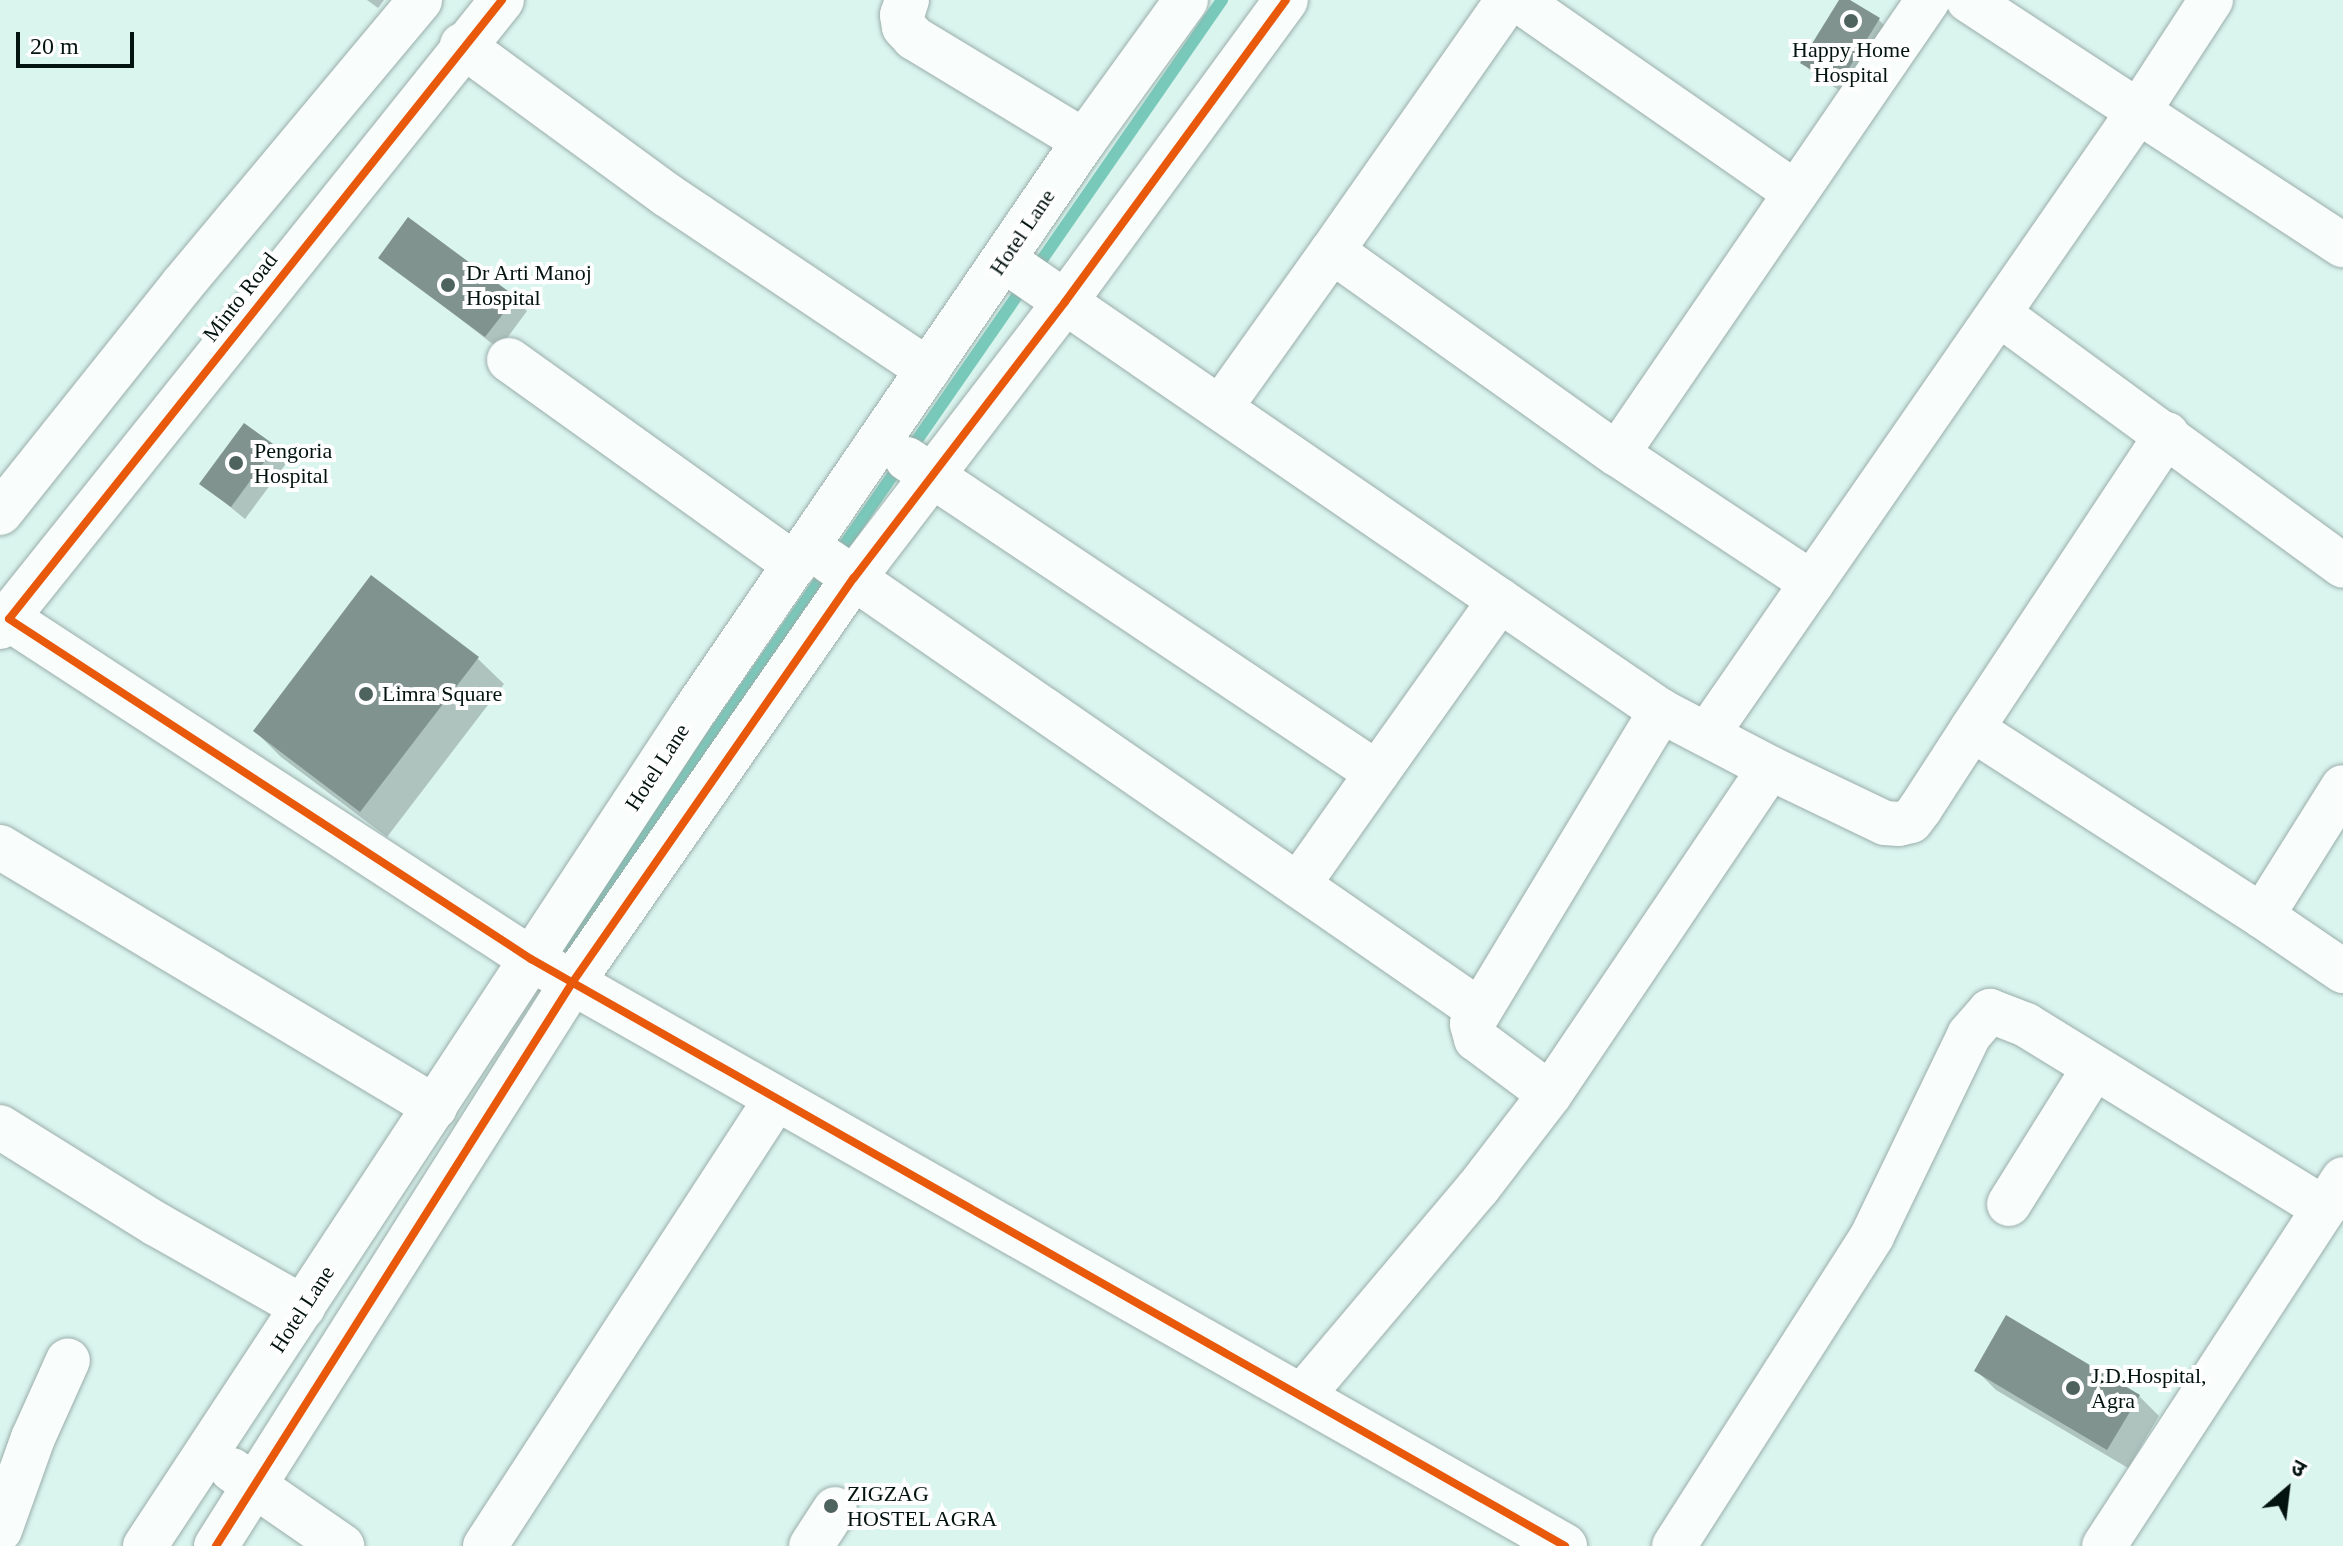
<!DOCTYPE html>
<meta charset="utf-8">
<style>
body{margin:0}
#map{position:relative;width:2343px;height:1546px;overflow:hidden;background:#daf4ee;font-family:"Times New Roman","Noto Sans Devanagari",serif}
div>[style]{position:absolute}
.shadow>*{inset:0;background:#0003}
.stream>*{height:12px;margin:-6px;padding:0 6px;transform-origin:6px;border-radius:6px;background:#79c9bb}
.building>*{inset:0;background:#80938f}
.roads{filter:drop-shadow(0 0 2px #9baeaa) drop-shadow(0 0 2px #9baeaa)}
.street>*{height:44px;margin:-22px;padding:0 22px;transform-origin:22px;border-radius:22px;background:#f9fdfc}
.secondary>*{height:44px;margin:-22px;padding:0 22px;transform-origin:22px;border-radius:22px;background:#f9fdfc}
.cycleway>*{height:8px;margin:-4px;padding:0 4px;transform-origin:4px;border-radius:4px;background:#e8590c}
.dots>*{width:22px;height:22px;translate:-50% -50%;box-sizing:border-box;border:4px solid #fff;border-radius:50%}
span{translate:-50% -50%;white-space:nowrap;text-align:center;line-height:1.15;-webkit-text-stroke:8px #fff;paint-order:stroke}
.poi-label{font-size:22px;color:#031310}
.left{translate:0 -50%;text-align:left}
.street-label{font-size:22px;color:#031310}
.north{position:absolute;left:2247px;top:1450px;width:80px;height:80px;-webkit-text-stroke:6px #fff;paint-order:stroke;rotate:28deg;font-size:22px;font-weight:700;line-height:32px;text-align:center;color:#031310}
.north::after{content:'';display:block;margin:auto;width:28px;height:36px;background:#031310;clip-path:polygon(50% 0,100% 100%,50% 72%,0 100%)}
.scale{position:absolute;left:16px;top:32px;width:118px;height:36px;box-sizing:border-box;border:4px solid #031310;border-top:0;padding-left:10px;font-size:24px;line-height:28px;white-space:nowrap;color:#031310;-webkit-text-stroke:6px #fff;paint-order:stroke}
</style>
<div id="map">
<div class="shadow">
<div style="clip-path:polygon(367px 0,384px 0,378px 8px)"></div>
<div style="clip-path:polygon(1842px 0,1879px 20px,1892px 33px,1852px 98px,1816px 76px,1803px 63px)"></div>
<div style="clip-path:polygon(380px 257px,514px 298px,527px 311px,499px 349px)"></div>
<div style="clip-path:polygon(245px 425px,288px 461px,245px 519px,202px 484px)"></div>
<div style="clip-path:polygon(478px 659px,504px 684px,387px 837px,281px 757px,255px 731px)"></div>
<div style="clip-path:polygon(1976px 1370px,2139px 1396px,2159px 1416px,2128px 1468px,1996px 1390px)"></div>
</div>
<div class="stream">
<div style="left:554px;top:964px;width:1173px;rotate:-55.28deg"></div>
</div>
<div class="building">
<div style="clip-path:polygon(1839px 0,1850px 0,1880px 18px,1838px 86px,1800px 63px)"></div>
<div style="clip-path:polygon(408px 217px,516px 297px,485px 337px,378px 258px)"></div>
<div style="clip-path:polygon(244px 423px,276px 446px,231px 507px,199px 484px)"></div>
<div style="clip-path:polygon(371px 575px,479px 657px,360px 812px,253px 731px)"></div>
<div style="clip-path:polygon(2006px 1315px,2140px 1395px,2107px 1450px,1974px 1371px)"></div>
</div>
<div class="roads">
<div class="street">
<div style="left:907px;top:0;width:16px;rotate:108deg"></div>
<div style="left:902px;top:15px;width:12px;rotate:81deg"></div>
<div style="left:904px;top:27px;width:15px;rotate:48deg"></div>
<div style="left:914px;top:38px;width:199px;rotate:31.2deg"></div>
<div style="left:1518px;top:0;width:338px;rotate:34.8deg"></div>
<div style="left:1968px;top:0;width:448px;rotate:33.2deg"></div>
<div style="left:462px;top:45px;width:254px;rotate:36.2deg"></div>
<div style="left:667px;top:195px;width:314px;rotate:33.8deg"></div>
<div style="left:1332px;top:251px;width:307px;rotate:-55deg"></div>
<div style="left:1004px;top:260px;width:797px;rotate:34.47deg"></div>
<div style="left:1661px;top:711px;width:123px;rotate:27.6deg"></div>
<div style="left:1770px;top:768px;width:127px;rotate:25.6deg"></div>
<div style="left:1885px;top:823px;width:14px;rotate:4deg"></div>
<div style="left:1899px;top:824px;width:12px;rotate:-14deg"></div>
<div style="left:1911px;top:821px;width:15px;rotate:-53deg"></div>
<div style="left:1920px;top:809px;width:95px;rotate:-57deg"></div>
<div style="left:1999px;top:314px;width:426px;rotate:36.2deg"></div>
<div style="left:509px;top:360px;width:352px;rotate:35.6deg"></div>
<div style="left:1220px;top:408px;width:193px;rotate:-54.5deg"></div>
<div style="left:1332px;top:251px;width:350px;rotate:35.5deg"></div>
<div style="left:2167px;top:434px;width:354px;rotate:123.5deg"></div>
<div style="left:1972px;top:729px;width:345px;rotate:32.8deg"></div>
<div style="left:2262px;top:916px;width:152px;rotate:-57.9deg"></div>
<div style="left:907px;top:459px;width:565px;rotate:33.75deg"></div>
<div style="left:1377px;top:773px;width:212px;rotate:-54.6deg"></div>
<div style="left:829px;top:561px;width:790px;rotate:34.64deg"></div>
<div style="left:1812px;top:583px;width:234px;rotate:-146.5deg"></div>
<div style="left:1617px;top:454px;width:550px;rotate:-55.59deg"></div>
<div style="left:9px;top:619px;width:623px;rotate:33.08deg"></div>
<div style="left:531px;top:959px;width:1189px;rotate:29.58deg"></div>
<div style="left:1708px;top:733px;width:755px;rotate:-55.3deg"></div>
<div style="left:2138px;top:112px;width:134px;rotate:-56.9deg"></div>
<div style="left:0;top:847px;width:507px;rotate:30.87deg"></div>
<div style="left:1298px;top:885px;width:137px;rotate:-54.8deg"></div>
<div style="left:2262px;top:916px;width:98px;rotate:34.2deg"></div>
<div style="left:1550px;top:1094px;width:92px;rotate:-143.4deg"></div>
<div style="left:1476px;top:1039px;width:16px;rotate:-105deg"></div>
<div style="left:1472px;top:1024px;width:366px;rotate:-58.9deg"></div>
<div style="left:0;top:1127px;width:184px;rotate:31.9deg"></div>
<div style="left:156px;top:1224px;width:169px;rotate:29.5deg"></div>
<div style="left:2009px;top:1204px;width:160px;rotate:-58deg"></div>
<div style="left:1302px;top:1396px;width:272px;rotate:-49.8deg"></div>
<div style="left:1478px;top:1188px;width:118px;rotate:-52.5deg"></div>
<div style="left:1550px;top:1094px;width:393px;rotate:-56deg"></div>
<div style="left:232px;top:1470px;width:134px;rotate:34.6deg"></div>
<div style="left:0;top:1530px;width:98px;rotate:-70.3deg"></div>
<div style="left:33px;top:1438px;width:85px;rotate:-65.8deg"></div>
<div style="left:145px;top:1546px;width:993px;rotate:-56.66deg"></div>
<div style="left:691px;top:716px;width:696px;rotate:-55.65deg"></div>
<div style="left:1084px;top:141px;width:174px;rotate:-54.1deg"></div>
<div style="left:216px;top:1546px;width:666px;rotate:-57.69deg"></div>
<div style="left:572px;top:983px;width:494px;rotate:-55.2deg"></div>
<div style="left:854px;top:578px;width:347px;rotate:-52.6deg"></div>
<div style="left:1065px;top:302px;width:374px;rotate:-53.8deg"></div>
<div style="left:485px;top:1546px;width:533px;rotate:-56.94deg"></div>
<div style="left:811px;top:1546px;width:44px;rotate:-57deg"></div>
<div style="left:1674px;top:1546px;width:368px;rotate:-57.4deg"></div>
<div style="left:1872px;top:1236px;width:223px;rotate:-64.2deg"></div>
<div style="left:1969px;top:1035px;width:32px;rotate:-49deg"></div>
<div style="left:1990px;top:1011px;width:39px;rotate:21deg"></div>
<div style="left:2026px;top:1025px;width:350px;rotate:31.6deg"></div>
<div style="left:2104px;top:1546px;width:438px;rotate:-56.9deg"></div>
</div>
<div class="secondary">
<div style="left:0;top:513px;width:292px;rotate:-51.4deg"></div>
<div style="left:182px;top:285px;width:371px;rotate:-50.1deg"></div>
<div style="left:0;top:627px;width:803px;rotate:-51.32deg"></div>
</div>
</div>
<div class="cycleway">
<div style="left:502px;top:0;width:791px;rotate:128.54deg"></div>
<div style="left:9px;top:619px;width:623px;rotate:33.08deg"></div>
<div style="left:531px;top:959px;width:1189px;rotate:29.58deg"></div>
<div style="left:216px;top:1546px;width:666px;rotate:-57.69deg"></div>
<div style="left:572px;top:983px;width:494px;rotate:-55.2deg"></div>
<div style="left:854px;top:578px;width:347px;rotate:-52.6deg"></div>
<div style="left:1065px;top:302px;width:374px;rotate:-53.8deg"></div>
</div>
<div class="dots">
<div style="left:1851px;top:21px;background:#4e625e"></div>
<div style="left:448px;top:285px;background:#4e625e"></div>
<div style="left:236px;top:463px;background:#4e625e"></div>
<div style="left:366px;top:694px;background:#4e625e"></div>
<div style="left:2073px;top:1388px;background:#4e625e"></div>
<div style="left:831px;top:1506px;background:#4e625e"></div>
</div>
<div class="poi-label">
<span style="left:1851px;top:62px">Happy Home<br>Hospital</span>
<span class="left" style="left:466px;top:285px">Dr Arti Manoj<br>Hospital</span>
<span class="left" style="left:254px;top:463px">Pengoria<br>Hospital</span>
<span class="left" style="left:382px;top:694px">Limra Square</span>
<span class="left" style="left:2091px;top:1388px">J.D.Hospital,<br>Agra</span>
<span class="left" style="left:847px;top:1506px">ZIGZAG<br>HOSTEL AGRA</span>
</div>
<div class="street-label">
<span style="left:1022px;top:232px;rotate:-56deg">Hotel Lane</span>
<span style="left:240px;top:297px;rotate:-52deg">Minto Road</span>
<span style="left:657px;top:767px;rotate:-57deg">Hotel Lane</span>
<span style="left:302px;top:1309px;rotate:-57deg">Hotel Lane</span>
</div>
<div class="north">उ</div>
<div class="scale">20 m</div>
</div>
